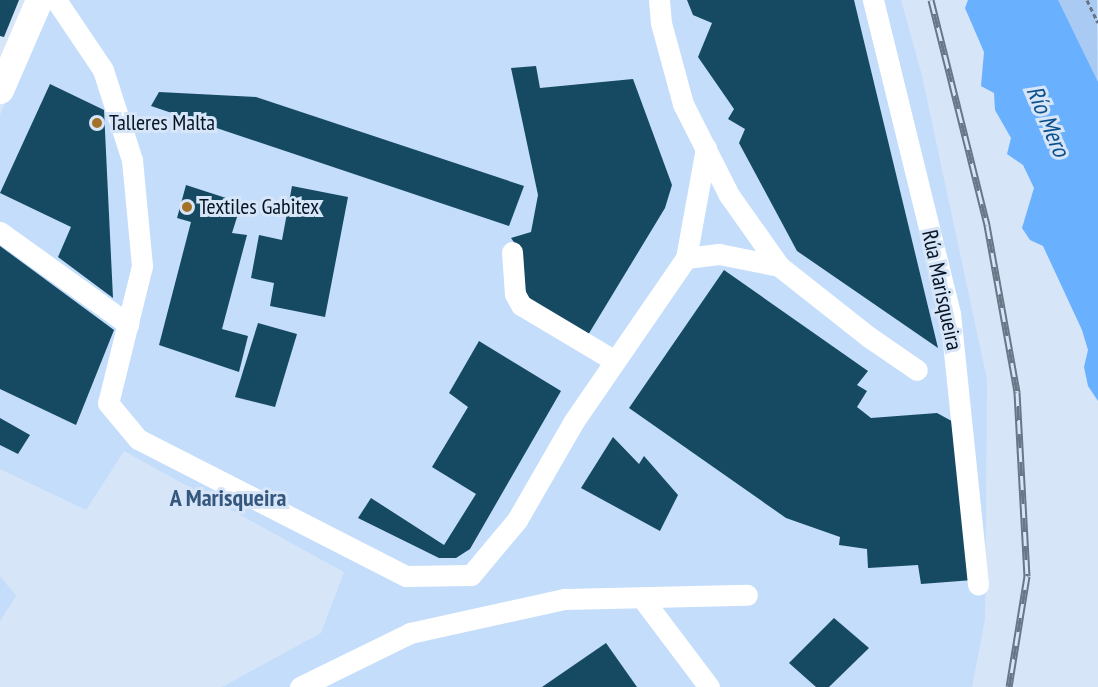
<!DOCTYPE html>
<meta charset="utf-8">
<style>
body{margin:0}
#map{position:relative;width:1098px;height:687px;overflow:hidden;background:#d6e5f7;font-family:"PT Sans Narrow",sans-serif}
div>[style]{position:absolute}
.built>*{inset:0;background:#c3ddfb}
.green>*{inset:0;background:#a9cbf3}
.water>*{inset:0;background:#69b0ff}
.building>*{inset:0;background:#154a62}
.path>*{height:3px;margin-top:-1.5px;transform-origin:0;background:repeating-linear-gradient(90deg,#667485 0 4.5px,transparent 0 7.5px)}
.minor>*{height:21px;margin:-10.5px;padding:0 10.5px;transform-origin:10.5px;border-radius:10.5px;background:#fff}
.major>*{height:27px;margin:-13.5px;padding:0 13.5px;transform-origin:13.5px;border-radius:13.5px;background:#fff}
.rail>*{height:7px;margin-top:-3.5px;transform-origin:0;background:repeating-linear-gradient(90deg,#d6e5f7 0 14px,#687687 0 28px);box-sizing:border-box;border-block:2px solid #687687}
.dots>*{width:16px;height:16px;translate:-50% -50%;box-sizing:border-box;border:3px solid #d6e5f7;border-radius:50%}
span{translate:-50% -50%;white-space:nowrap;text-align:center;line-height:1.15;-webkit-text-stroke:6px #d6e5f7;paint-order:stroke}
.poi-label{font-size:22px;color:#061323}
.left{translate:0 -50%;text-align:left}
.street-label{font-size:22px;color:#061323}
.water-label{font-size:24px;color:#0c4f8d;font-style:italic}
.neighbourhood-label{font-size:24px;color:#35577d;font-weight:700}
</style>
<div id="map">
<div class="built">
<div style="clip-path:polygon(49px 0,901px 0,922px 76px,987px 380px,985px 619px,972px 687px,222px 687px,321px 633px,344px 572px,124px 451px,86px 510px,0 469px,0 115px)"></div>
<div style="clip-path:polygon(0 576px,16px 596px,0 621px)"></div>
</div>
<div class="green">
<div style="clip-path:polygon(1037px 0,1097px 0,1098px 121px)"></div>
</div>
<div class="water">
<div style="clip-path:polygon(968px 0,1058px 0,1098px 82px,1098px 401px,1088px 386px,1084px 367px,1088px 350px,1082px 330px,1043px 246px,1030px 240px,1022px 228px,1034px 188px,1023px 165px,1007px 154px,1011px 138px,995px 110px,994px 93px,981px 86px,984px 52px,965px 8px)"></div>
</div>
<div class="building">
<div style="clip-path:polygon(0 0,19px 0,4px 37px,0 36px)"></div>
<div style="clip-path:polygon(687px 0,854px 0,938px 348px,797px 251px,739px 143px,745px 129px,728px 119px,734px 109px,698px 57px,712px 23px,693px 15px)"></div>
<div style="clip-path:polygon(536px 66px,540px 88px,633px 79px,672px 185px,665px 208px,588px 335px,528px 302px,520px 273px,523px 255px,511px 238px,531px 232px,538px 195px,511px 68px)"></div>
<div style="clip-path:polygon(50px 84px,104px 110px,113px 298px,58px 257px,71px 227px,0 193px)"></div>
<div style="clip-path:polygon(159px 92px,256px 97px,524px 186px,509px 226px,151px 106px)"></div>
<div style="clip-path:polygon(186px 185px,226px 198px,238px 214px,232px 233px,247px 235px,222px 329px,248px 336px,239px 372px,159px 345px,191px 222px,177px 218px)"></div>
<div style="clip-path:polygon(292px 186px,348px 197px,325px 317px,270px 306px,274px 283px,251px 278px,259px 235px,282px 240px)"></div>
<div style="clip-path:polygon(0 246px,114px 330px,76px 425px,0 389px)"></div>
<div style="clip-path:polygon(724px 270px,868px 371px,857px 385px,867px 391px,857px 407px,871px 418px,937px 413px,959px 425px,973px 580px,921px 584px,918px 565px,868px 568px,867px 549px,839px 545px,840px 537px,786px 518px,629px 408px)"></div>
<div style="clip-path:polygon(258px 323px,297px 334px,275px 407px,235px 397px)"></div>
<div style="clip-path:polygon(479px 341px,561px 391px,470px 549px,456px 558px,439px 558px,358px 518px,371px 498px,444px 545px,476px 494px,432px 467px,468px 407px,449px 393px)"></div>
<div style="clip-path:polygon(0 418px,30px 435px,18px 454px,0 445px)"></div>
<div style="clip-path:polygon(613px 437px,639px 464px,644px 456px,678px 495px,660px 531px,581px 488px)"></div>
<div style="clip-path:polygon(834px 618px,869px 648px,829px 687px,816px 687px,789px 663px)"></div>
<div style="clip-path:polygon(606px 643px,637px 687px,542px 687px)"></div>
</div>
<div class="path">
<div style="left:1087px;top:0;width:25px;rotate:64deg"></div>
</div>
<div class="minor">
<div style="left:56px;top:0;width:84px;rotate:56.1deg"></div>
<div style="left:103px;top:70px;width:95px;rotate:72.1deg"></div>
<div style="left:132px;top:160px;width:106px;rotate:84.6deg"></div>
<div style="left:142px;top:266px;width:141px;rotate:103.9deg"></div>
<div style="left:108px;top:403px;width:47px;rotate:50.2deg"></div>
<div style="left:138px;top:439px;width:301px;rotate:27.1deg"></div>
<div style="left:406px;top:576px;width:65px;rotate:-0.9deg"></div>
<div style="left:471px;top:575px;width:72px;rotate:-50.1deg"></div>
<div style="left:517px;top:520px;width:114px;rotate:-60.1deg"></div>
<div style="left:574px;top:421px;width:198px;rotate:-55.5deg"></div>
<div style="left:686px;top:258px;width:112px;rotate:-79.7deg"></div>
<div style="left:659px;top:0;width:23px;rotate:85deg"></div>
<div style="left:661px;top:23px;width:84px;rotate:74.8deg"></div>
<div style="left:683px;top:104px;width:102px;rotate:63.2deg"></div>
<div style="left:729px;top:195px;width:87px;rotate:54.8deg"></div>
<div style="left:779px;top:266px;width:115px;rotate:38.3deg"></div>
<div style="left:869px;top:337px;width:58px;rotate:34.5deg"></div>
<div style="left:873px;top:0;width:322px;rotate:76.2deg"></div>
<div style="left:950px;top:313px;width:273px;rotate:84.1deg"></div>
<div style="left:0;top:232px;width:158px;rotate:35.7deg"></div>
<div style="left:512px;top:252px;width:42px;rotate:85.9deg"></div>
<div style="left:515px;top:294px;width:13px;rotate:61deg"></div>
<div style="left:521px;top:305px;width:109px;rotate:30.8deg"></div>
<div style="left:686px;top:258px;width:33px;rotate:-7deg"></div>
<div style="left:719px;top:254px;width:61px;rotate:11.3deg"></div>
<div style="left:642px;top:598px;width:111px;rotate:53deg"></div>
<div style="left:300px;top:687px;width:123px;rotate:-26.1deg"></div>
<div style="left:410px;top:633px;width:159px;rotate:-12.4deg"></div>
<div style="left:565px;top:599px;width:182px;rotate:-1.3deg"></div>
</div>
<div class="major">
<div style="left:0;top:90px;width:98px;rotate:-66.6deg"></div>
</div>
<div class="rail">
<div style="left:931px;top:0;width:232px;rotate:76deg"></div>
<div style="left:987px;top:225px;width:170px;rotate:79.8deg"></div>
<div style="left:1017px;top:392px;width:184px;rotate:86.9deg"></div>
<div style="left:1027px;top:576px;width:112px;rotate:99.2deg"></div>
</div>
<div class="dots">
<div style="left:97px;top:123px;background:#a37127"></div>
<div style="left:187px;top:207px;background:#a37127"></div>
</div>
<div class="poi-label">
<span class="left" style="left:109px;top:123px">Talleres Malta</span>
<span class="left" style="left:199px;top:207px">Textiles Gabitex</span>
</div>
<div class="street-label">
<span style="left:942px;top:290px;rotate:78deg">Rúa Marisqueira</span>
</div>
<div class="water-label">
<span style="left:1048px;top:121px;rotate:67deg">Río Mero</span>
</div>
<div class="neighbourhood-label">
<span style="left:228px;top:498px">A Marisqueira</span>
</div>
</div>
